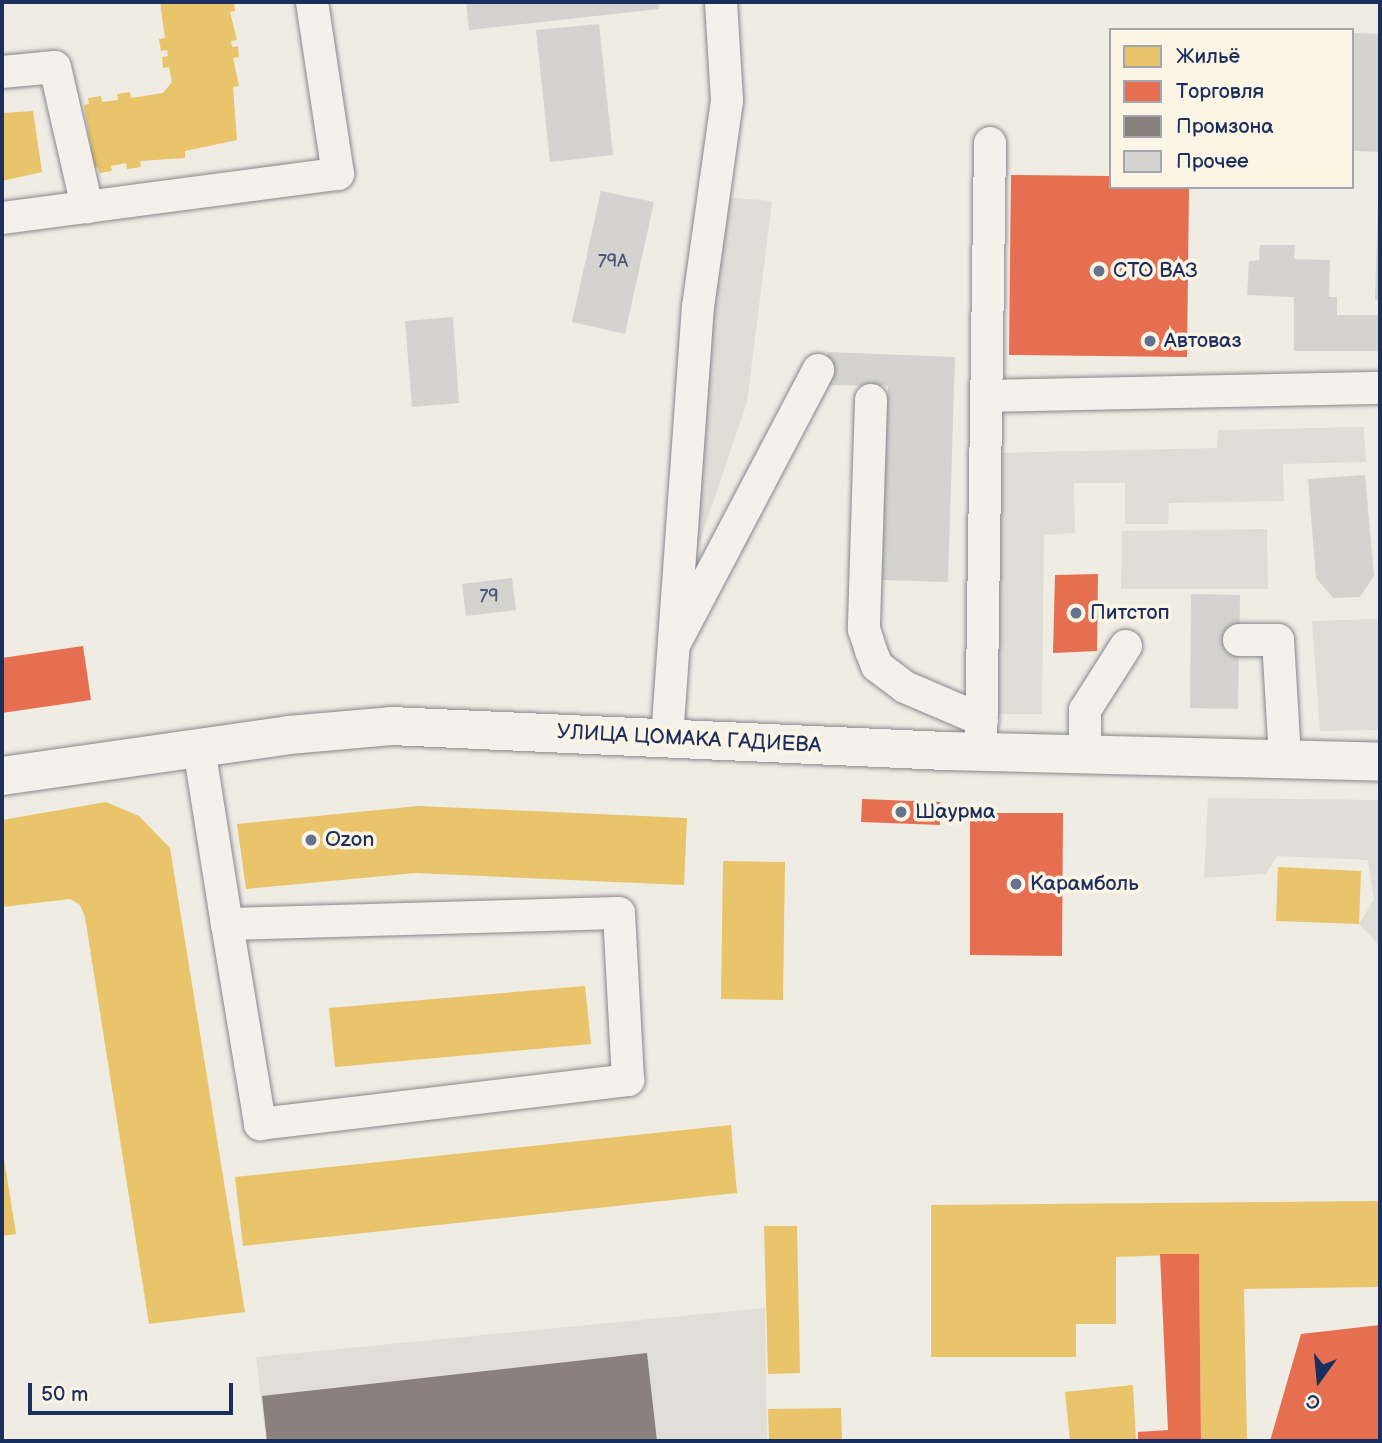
<!DOCTYPE html>
<meta charset="utf-8">
<style>
body{margin:0}
#map{position:relative;width:1382px;height:1443px;overflow:hidden;background:#efece4;font-family:"Balsamiq Sans",sans-serif}
div>[style]{position:absolute}
.built>*{inset:0;background:#e0ded7}
.green>*{inset:0;background:#e0ddd7}
.homes>*{inset:0;background:#e9c46a}
.shops>*{inset:0;background:#e76f51}
.industry>*{inset:0;background:#8a817c}
.building>*{inset:0;background:#d5d3d0}
.roads{filter:drop-shadow(0 0 2px #86898e) drop-shadow(0 0 2px #86898e)}
.minor>*{height:32px;margin:-16px;padding:0 16px;transform-origin:16px;border-radius:16px;background:#f4f1eb}
.major>*{height:38px;margin:-19px;padding:0 19px;transform-origin:19px;border-radius:19px;background:#f4f1eb}
.dots>*{width:19px;height:19px;translate:-50% -50%;box-sizing:border-box;border:4px solid #fcf5e5;border-radius:50%}
span{translate:-50% -50%;white-space:nowrap;text-align:center;line-height:1.15;-webkit-text-stroke:7px #fcf5e5;paint-order:stroke}
.number-label{font-size:18px;color:#4a587a}
.number-label span{-webkit-text-stroke-width:0}
.poi-label{font-size:21px;color:#1b2f5e}
.left{translate:0 -50%;text-align:left}
.street-label{font-size:21px;color:#1b2f5e}
.frame{position:absolute;inset:0;border:4px solid #1b2f5e;pointer-events:none}
.legend{position:absolute;left:1109px;top:28px;width:245px;height:161px;box-sizing:border-box;background:#fcf5e5;border:2px solid #a2a6af;margin:0;padding:9px 12px;list-style:none;font-size:21px;color:#1b2f5e}
.legend li{display:flex;align-items:center;gap:14px;height:35px}
.legend b{width:35px;border:2px solid #a2a6af}
.north{position:absolute;left:1284px;top:1345px;width:70px;height:70px;-webkit-text-stroke:5px #fcf5e5;paint-order:stroke;rotate:195deg;font-size:19px;font-weight:700;line-height:28px;text-align:center;color:#1b2f5e}
.north::after{content:'';display:block;margin:auto;width:24px;height:32px;background:#1b2f5e;clip-path:polygon(50% 0,100% 100%,50% 72%,0 100%)}
.scale{position:absolute;left:28px;top:1383px;width:205px;height:32px;box-sizing:border-box;border:4px solid #1b2f5e;border-top:0;padding-left:9px;font-size:21px;line-height:24px;white-space:nowrap;color:#1b2f5e;-webkit-text-stroke:5px #fcf5e5;paint-order:stroke}
</style>
<div id="map">
<div class="built">
<div style="clip-path:polygon(765px 1308px,767px 1441px,266px 1441px,256px 1357px)"></div>
</div>
<div class="green">
<div style="clip-path:polygon(722px 197px,772px 201px,747px 402px,700px 541px,680px 540px)"></div>
<div style="clip-path:polygon(1364px 427px,1366px 462px,1283px 464px,1284px 501px,1169px 503px,1168px 524px,1125px 524px,1125px 483px,1074px 483px,1075px 533px,1044px 535px,1042px 714px,994px 714px,999px 453px,1217px 448px,1218px 430px)"></div>
<div style="clip-path:polygon(1267px 529px,1268px 589px,1121px 589px,1122px 531px)"></div>
<div style="clip-path:polygon(1380px 619px,1380px 730px,1320px 731px,1312px 621px)"></div>
<div style="clip-path:polygon(1208px 798px,1380px 800px,1380px 946px,1359px 924px,1374px 900px,1368px 860px,1277px 856px,1266px 874px,1204px 878px)"></div>
</div>
<div class="homes">
<div style="clip-path:polygon(160px 2px,234px 2px,235px 11px,230px 12px,237px 40px,231px 41px,232px 47px,238px 46px,239px 57px,233px 58px,239px 86px,233px 87px,237px 140px,185px 151px,185px 158px,140px 161px,141px 167px,127px 169px,126px 163px,111px 166px,112px 171px,99px 173px,98px 167px,94px 168px,84px 105px,89px 104px,88px 98px,101px 96px,102px 102px,118px 100px,117px 94px,130px 92px,131px 98px,163px 93px,172px 82px,169px 67px,163px 68px,162px 57px,168px 56px,167px 50px,161px 51px,159px 39px,165px 38px)"></div>
<div style="clip-path:polygon(33px 111px,42px 172px,2px 181px,2px 113px)"></div>
<div style="clip-path:polygon(106px 802px,139px 816px,170px 848px,245px 1312px,149px 1324px,85px 917px,80px 905px,70px 899px,2px 907px,2px 820px)"></div>
<div style="clip-path:polygon(418px 806px,687px 818px,684px 885px,415px 873px,246px 889px,237px 824px)"></div>
<div style="clip-path:polygon(723px 861px,785px 862px,783px 1000px,721px 999px)"></div>
<div style="clip-path:polygon(1278px 867px,1361px 871px,1359px 924px,1276px 921px)"></div>
<div style="clip-path:polygon(585px 986px,591px 1044px,335px 1067px,329px 1008px)"></div>
<div style="clip-path:polygon(731px 1125px,737px 1193px,243px 1246px,235px 1177px)"></div>
<div style="clip-path:polygon(2px 1146px,16px 1234px,2px 1236px)"></div>
<div style="clip-path:polygon(1380px 1201px,1380px 1287px,1244px 1289px,1247px 1441px,1201px 1441px,1199px 1254px,1116px 1257px,1116px 1324px,1076px 1324px,1076px 1357px,931px 1357px,931px 1205px)"></div>
<div style="clip-path:polygon(764px 1226px,797px 1226px,800px 1373px,768px 1374px)"></div>
<div style="clip-path:polygon(1133px 1385px,1136px 1441px,1070px 1441px,1065px 1392px)"></div>
<div style="clip-path:polygon(841px 1408px,842px 1441px,769px 1441px,768px 1409px)"></div>
</div>
<div class="shops">
<div style="clip-path:polygon(1011px 175px,1111px 176px,1111px 187px,1189px 187px,1187px 357px,1009px 355px)"></div>
<div style="clip-path:polygon(1098px 574px,1097px 651px,1053px 653px,1055px 575px)"></div>
<div style="clip-path:polygon(83px 646px,91px 700px,2px 713px,2px 658px)"></div>
<div style="clip-path:polygon(862px 799px,940px 802px,940px 825px,861px 822px)"></div>
<div style="clip-path:polygon(970px 813px,1063px 813px,1062px 956px,970px 955px)"></div>
<div style="clip-path:polygon(1160px 1254px,1199px 1254px,1201px 1441px,1138px 1441px,1138px 1432px,1168px 1430px)"></div>
<div style="clip-path:polygon(1380px 1325px,1380px 1441px,1270px 1441px,1301px 1334px)"></div>
</div>
<div class="industry">
<div style="clip-path:polygon(647px 1353px,657px 1441px,267px 1441px,262px 1396px)"></div>
</div>
<div class="building">
<div style="clip-path:polygon(466px 2px,658px 2px,659px 9px,469px 30px)"></div>
<div style="clip-path:polygon(599px 24px,613px 155px,550px 162px,536px 30px)"></div>
<div style="clip-path:polygon(1352px 33px,1380px 34px,1380px 152px,1352px 151px)"></div>
<div style="clip-path:polygon(601px 191px,654px 202px,625px 334px,572px 322px)"></div>
<div style="clip-path:polygon(1378px 199px,1380px 199px,1380px 300px,1375px 300px)"></div>
<div style="clip-path:polygon(1260px 245px,1295px 245px,1294px 259px,1330px 260px,1329px 297px,1337px 297px,1337px 315px,1380px 315px,1380px 351px,1294px 351px,1294px 297px,1247px 295px,1249px 261px,1259px 260px)"></div>
<div style="clip-path:polygon(453px 317px,459px 403px,412px 407px,405px 321px)"></div>
<div style="clip-path:polygon(828px 352px,955px 357px,948px 582px,882px 580px,888px 386px,818px 385px)"></div>
<div style="clip-path:polygon(1365px 475px,1374px 576px,1360px 597px,1333px 598px,1316px 578px,1308px 479px)"></div>
<div style="clip-path:polygon(512px 578px,516px 610px,466px 616px,462px 584px)"></div>
<div style="clip-path:polygon(1191px 594px,1240px 595px,1238px 709px,1190px 708px)"></div>
</div>
<div class="roads">
<div class="minor">
<div style="left:2px;top:72px;width:53px;rotate:-5.4deg"></div>
<div style="left:55px;top:67px;width:144px;rotate:77.1deg"></div>
<div style="left:2px;top:218px;width:339px;rotate:-7.5deg"></div>
<div style="left:338px;top:174px;width:174px;rotate:-98.6deg"></div>
<div style="left:989px;top:396px;width:391px;rotate:-1.2deg"></div>
<div style="left:871px;top:400px;width:229px;rotate:91.8deg"></div>
<div style="left:864px;top:629px;width:23px;rotate:72deg"></div>
<div style="left:871px;top:651px;width:16px;rotate:68deg"></div>
<div style="left:877px;top:666px;width:35px;rotate:37deg"></div>
<div style="left:905px;top:687px;width:84px;rotate:23.2deg"></div>
<div style="left:1239px;top:640px;width:39px"></div>
<div style="left:1278px;top:640px;width:118px;rotate:86.6deg"></div>
<div style="left:676px;top:641px;width:306px;rotate:-62.3deg"></div>
<div style="left:667px;top:738px;width:432px;rotate:-85.9deg"></div>
<div style="left:698px;top:307px;width:209px;rotate:-82deg"></div>
<div style="left:727px;top:100px;width:98px;rotate:-93.5deg"></div>
<div style="left:199px;top:748px;width:178px;rotate:81deg"></div>
<div style="left:227px;top:924px;width:203px;rotate:80.6deg"></div>
<div style="left:260px;top:1124px;width:371px;rotate:-6.8deg"></div>
<div style="left:628px;top:1080px;width:167px;rotate:-93.1deg"></div>
<div style="left:619px;top:913px;width:392px;rotate:178.4deg"></div>
<div style="left:981px;top:751px;width:608px;rotate:-89.15deg"></div>
<div style="left:1085px;top:755px;width:45px;rotate:-90deg"></div>
<div style="left:1085px;top:710px;width:76px;rotate:-57.4deg"></div>
</div>
<div class="major">
<div style="left:2px;top:776px;width:290px;rotate:-8.1deg"></div>
<div style="left:289px;top:735px;width:102px;rotate:-5deg"></div>
<div style="left:391px;top:726px;width:555px;rotate:2.58deg"></div>
<div style="left:945px;top:751px;width:435px;rotate:1.4deg"></div>
</div>
</div>
<div class="dots">
<div style="left:1099px;top:271px;background:#65718d"></div>
<div style="left:1150px;top:341px;background:#65718d"></div>
<div style="left:1076px;top:613px;background:#65718d"></div>
<div style="left:901px;top:812px;background:#65718d"></div>
<div style="left:311px;top:840px;background:#65718d"></div>
<div style="left:1016px;top:884px;background:#65718d"></div>
</div>
<div class="number-label">
<span style="left:613px;top:262px">79А</span>
<span style="left:489px;top:597px">79</span>
</div>
<div class="poi-label">
<span class="left" style="left:1113px;top:271px">СТО ВАЗ</span>
<span class="left" style="left:1164px;top:341px">Автоваз</span>
<span class="left" style="left:1090px;top:613px">Питстоп</span>
<span class="left" style="left:915px;top:812px">Шаурма</span>
<span class="left" style="left:325px;top:840px">Ozon</span>
<span class="left" style="left:1030px;top:884px">Карамболь</span>
</div>
<div class="street-label">
<span style="left:689px;top:739px;rotate:3deg">УЛИЦА ЦОМАКА ГАДИЕВА</span>
</div>
<div class="frame"></div>
<ul class="legend">
<li><b style="height:19px;background:#e9c46a"></b>Жильё</li>
<li><b style="height:19px;background:#e76f51"></b>Торговля</li>
<li><b style="height:19px;background:#8a817c"></b>Промзона</li>
<li><b style="height:19px;background:#d5d3d0"></b>Прочее</li>
</ul>
<div class="north">С</div>
<div class="scale">50 m</div>
</div>
